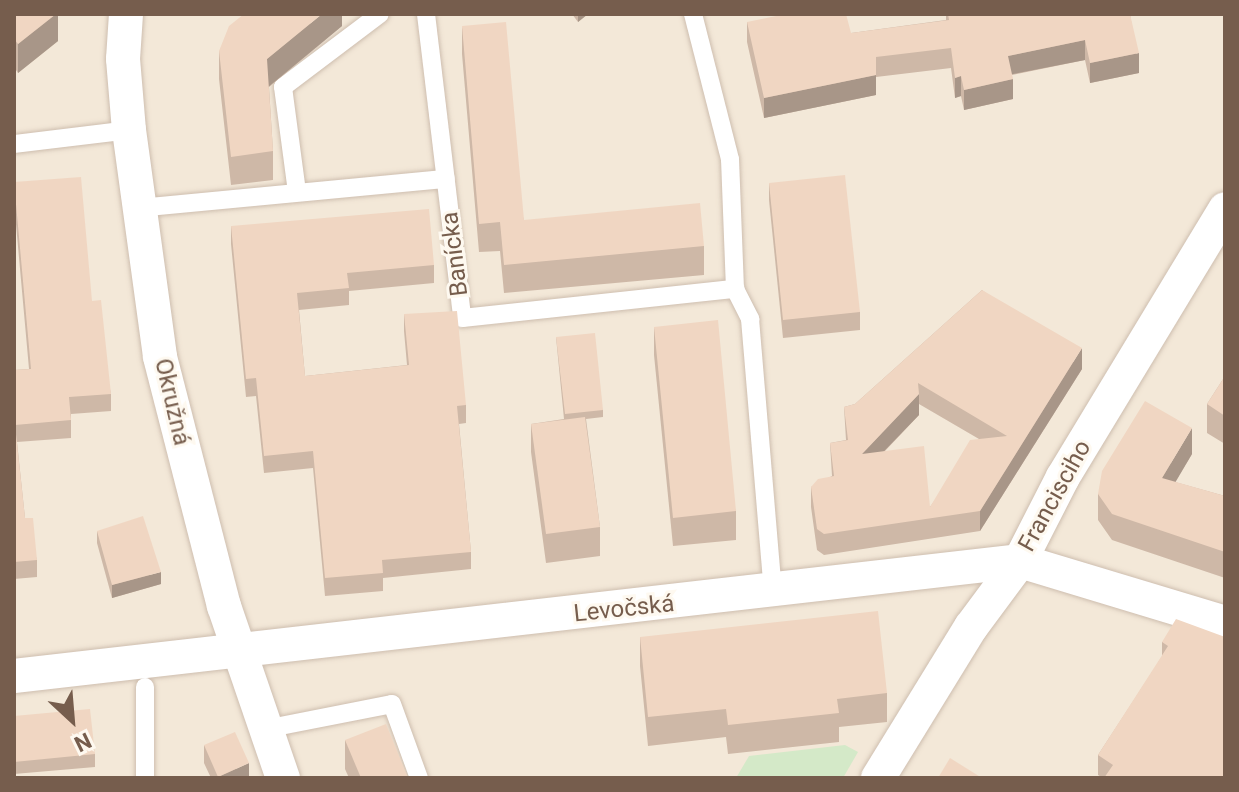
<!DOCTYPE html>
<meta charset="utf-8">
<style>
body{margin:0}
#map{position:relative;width:1239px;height:792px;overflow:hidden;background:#fcf5e9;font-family:Roboto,sans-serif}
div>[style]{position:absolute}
.residential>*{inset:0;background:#f3e8d8}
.green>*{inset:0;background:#d4e9c8}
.roads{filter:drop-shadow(0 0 2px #cebeaf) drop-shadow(0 0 2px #cebeaf)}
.service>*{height:18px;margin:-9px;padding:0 9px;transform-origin:9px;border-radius:9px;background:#fff}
.minor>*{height:34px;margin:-17px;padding:0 17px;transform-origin:17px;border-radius:17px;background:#fff}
.wall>*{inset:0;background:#ceb8a7}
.shaded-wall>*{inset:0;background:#a89688}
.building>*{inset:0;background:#f0d6c2}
span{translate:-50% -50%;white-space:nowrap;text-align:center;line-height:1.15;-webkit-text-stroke:6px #fef9f0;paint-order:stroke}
.street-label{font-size:24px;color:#765d4d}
.frame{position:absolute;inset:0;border:16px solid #765d4d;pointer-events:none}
.north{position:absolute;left:32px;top:680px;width:80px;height:80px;-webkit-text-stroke:6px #fef9f0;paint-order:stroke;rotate:154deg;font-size:22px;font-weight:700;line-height:32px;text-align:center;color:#765d4d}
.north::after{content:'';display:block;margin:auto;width:28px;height:36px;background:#765d4d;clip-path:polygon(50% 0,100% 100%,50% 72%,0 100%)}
</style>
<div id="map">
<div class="residential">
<div style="clip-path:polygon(14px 14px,1225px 14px,1225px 778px,14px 778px)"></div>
</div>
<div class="green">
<div style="clip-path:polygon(845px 745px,858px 752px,843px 778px,736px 778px,749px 756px)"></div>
</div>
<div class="roads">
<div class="service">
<div style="left:426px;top:14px;width:306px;rotate:83.2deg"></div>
<div style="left:462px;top:318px;width:275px;rotate:-6.1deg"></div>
<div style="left:693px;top:14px;width:150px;rotate:75.7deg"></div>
<div style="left:730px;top:159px;width:130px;rotate:87.8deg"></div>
<div style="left:735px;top:289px;width:34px;rotate:63deg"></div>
<div style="left:750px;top:319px;width:273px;rotate:85.2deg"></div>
<div style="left:14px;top:144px;width:116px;rotate:-6.9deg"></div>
<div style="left:297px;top:192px;width:106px;rotate:-97.6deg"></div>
<div style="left:283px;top:87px;width:121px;rotate:-37deg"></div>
<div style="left:138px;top:208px;width:309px;rotate:-5.4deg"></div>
<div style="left:145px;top:687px;width:91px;rotate:90deg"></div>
<div style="left:265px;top:729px;width:129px;rotate:-11.1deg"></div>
<div style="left:392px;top:704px;width:79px;rotate:70deg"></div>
</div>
<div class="minor">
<div style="left:126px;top:14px;width:45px;rotate:93.8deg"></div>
<div style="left:123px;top:59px;width:71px;rotate:85.2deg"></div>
<div style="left:129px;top:130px;width:229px;rotate:82.2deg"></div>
<div style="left:160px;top:357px;width:257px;rotate:75.6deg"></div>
<div style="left:224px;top:606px;width:182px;rotate:71.1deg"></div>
<div style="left:14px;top:676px;width:1013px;rotate:-6.52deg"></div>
<div style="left:1020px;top:561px;width:214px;rotate:16.8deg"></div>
<div style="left:878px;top:778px;width:177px;rotate:-58.4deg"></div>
<div style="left:971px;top:627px;width:82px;rotate:-53.4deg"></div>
<div style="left:1020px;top:561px;width:94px;rotate:-62.9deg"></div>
<div style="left:1063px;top:477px;width:313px;rotate:-58.8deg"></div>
</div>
</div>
<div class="wall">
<div style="clip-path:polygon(14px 14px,58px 14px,58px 41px,18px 73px,14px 67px)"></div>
<div style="clip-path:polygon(342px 14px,342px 26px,269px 87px,273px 151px,273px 180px,231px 185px,219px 79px,219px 51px)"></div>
<div style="clip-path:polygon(572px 14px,588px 14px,578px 22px)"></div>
<div style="clip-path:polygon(946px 14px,1130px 14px,1139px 73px,1090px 83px,1085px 60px,1012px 75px,1013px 99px,964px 110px,961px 96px,955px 98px,951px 68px,876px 77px,876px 95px,764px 118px,747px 42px,747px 22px,851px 33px,946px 20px)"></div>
<div style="clip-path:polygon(462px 26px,524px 220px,704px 246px,704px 275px,504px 293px,500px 251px,479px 252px,462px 54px)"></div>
<div style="clip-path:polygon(14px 182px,92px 301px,111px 394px,111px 411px,71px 414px,71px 438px,17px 442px,25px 518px,37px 560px,37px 577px,14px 579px,14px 370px,29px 369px,14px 202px)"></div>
<div style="clip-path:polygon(769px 183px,860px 312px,860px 330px,783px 338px,769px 200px)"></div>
<div style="clip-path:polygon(231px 226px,434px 265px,434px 283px,349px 291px,349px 305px,299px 310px,305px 376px,407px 365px,404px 331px,404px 314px,466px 405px,466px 423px,459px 424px,471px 552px,471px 569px,383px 578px,383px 591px,325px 596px,313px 468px,264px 473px,256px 396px,246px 397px,231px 244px)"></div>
<div style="clip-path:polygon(evenodd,982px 290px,1082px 369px,980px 531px,824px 555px,817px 550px,811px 507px,811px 487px,832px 476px,830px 443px,846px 440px,844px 407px,855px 404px,982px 290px,919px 404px,979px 439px,930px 507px,885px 451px,919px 415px,919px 404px)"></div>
<div style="clip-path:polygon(654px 327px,736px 511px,736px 540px,673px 546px,654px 355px)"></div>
<div style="clip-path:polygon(556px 337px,603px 410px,603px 417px,586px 419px,600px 527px,600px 556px,546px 563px,531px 452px,531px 424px,564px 419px)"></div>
<div style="clip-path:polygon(1225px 376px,1225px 444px,1207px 433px,1207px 404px)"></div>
<div style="clip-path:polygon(1192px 454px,1175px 482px,1225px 496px,1225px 578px,1112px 540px,1098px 520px,1098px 494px)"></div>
<div style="clip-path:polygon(97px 531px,161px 584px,112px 598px,97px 543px)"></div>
<div style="clip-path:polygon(640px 637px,887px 693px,887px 722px,839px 727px,839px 742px,728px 754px,726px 737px,648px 746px,640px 666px)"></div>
<div style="clip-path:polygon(1225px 637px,1225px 778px,1103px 778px,1098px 775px,1098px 755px,1162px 657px,1162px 642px)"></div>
<div style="clip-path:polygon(14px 716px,95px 754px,95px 767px,14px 774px)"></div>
<div style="clip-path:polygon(345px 740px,408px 778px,349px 778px,345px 769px)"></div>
<div style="clip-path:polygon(204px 745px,249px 778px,211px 778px,204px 763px)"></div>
</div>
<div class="shaded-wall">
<div style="clip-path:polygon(56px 14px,58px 14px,58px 41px,18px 73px,18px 44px)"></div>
<div style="clip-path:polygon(322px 14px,342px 14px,342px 26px,267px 88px,267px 59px)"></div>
<div style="clip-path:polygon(578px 14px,588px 14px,578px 22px)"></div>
<div style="clip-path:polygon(1085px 40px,1085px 60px,1008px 75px,1008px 56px)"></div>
<div style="clip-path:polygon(1139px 53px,1139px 73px,1090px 83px,1090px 63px)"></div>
<div style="clip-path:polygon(876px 75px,876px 95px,764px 118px,764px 98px)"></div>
<div style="clip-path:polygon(961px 76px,961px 96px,955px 98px,955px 78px)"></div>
<div style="clip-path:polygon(1013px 79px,1013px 99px,964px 110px,964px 90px)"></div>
<div style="clip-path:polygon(1082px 348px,1082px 369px,980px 531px,980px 511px)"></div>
<div style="clip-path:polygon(919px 394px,919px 415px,862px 474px,862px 454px)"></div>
<div style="clip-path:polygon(1192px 428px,1192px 454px,1162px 505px,1162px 478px)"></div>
<div style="clip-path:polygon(161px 572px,161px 584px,112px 598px,112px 585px)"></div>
<div style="clip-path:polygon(249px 763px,249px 778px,218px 778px,218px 777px)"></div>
</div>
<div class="building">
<div style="clip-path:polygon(14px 14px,56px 14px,18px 44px,14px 39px)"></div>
<div style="clip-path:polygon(244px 14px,322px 14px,267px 59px,273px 151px,231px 157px,219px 51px,229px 26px)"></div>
<div style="clip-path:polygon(786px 14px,846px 14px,851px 33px,949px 20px,948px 14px,1130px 14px,1139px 53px,1090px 63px,1085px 40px,1008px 56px,1013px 79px,964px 90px,961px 76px,955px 78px,951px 48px,876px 57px,876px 75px,764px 98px,747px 22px)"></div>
<div style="clip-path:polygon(506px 22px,524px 220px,700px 203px,704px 246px,504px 265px,500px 222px,479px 224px,462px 26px)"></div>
<div style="clip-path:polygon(845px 175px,860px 312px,783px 320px,769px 183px)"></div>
<div style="clip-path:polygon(81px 177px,92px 301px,101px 300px,111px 394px,69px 397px,71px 420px,15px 425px,25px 518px,33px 518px,37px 560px,14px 562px,14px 370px,31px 369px,14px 182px)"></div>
<div style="clip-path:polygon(429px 209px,434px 265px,347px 273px,349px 288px,297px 293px,305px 376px,409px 365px,404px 314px,457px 311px,466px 405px,457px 406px,471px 552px,382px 560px,383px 573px,325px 578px,313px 451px,264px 456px,256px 378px,246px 379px,231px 226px)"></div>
<div style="clip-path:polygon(evenodd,982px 290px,1082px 348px,980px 511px,824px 534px,817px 529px,811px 487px,818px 479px,834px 476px,830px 443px,848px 440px,844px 407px,855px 404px,982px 290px,918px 383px,1007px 436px,970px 440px,930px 507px,924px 446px,862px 454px,919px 394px,918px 383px)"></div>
<div style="clip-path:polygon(718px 320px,736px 511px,673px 518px,654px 327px)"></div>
<div style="clip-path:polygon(595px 333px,603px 410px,565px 414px,556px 337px)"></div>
<div style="clip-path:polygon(1225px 376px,1225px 416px,1207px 404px)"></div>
<div style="clip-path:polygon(1145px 401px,1192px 428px,1162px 478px,1225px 496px,1225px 552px,1112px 514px,1098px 494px,1102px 471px)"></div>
<div style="clip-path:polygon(585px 417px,600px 527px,546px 534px,531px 424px)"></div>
<div style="clip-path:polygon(143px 516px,161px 572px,112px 585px,97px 531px)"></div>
<div style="clip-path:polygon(878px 611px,887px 693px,837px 699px,839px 713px,728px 725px,726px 709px,648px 717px,640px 637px)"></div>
<div style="clip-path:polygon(1176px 619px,1225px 637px,1225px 778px,1104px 778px,1113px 765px,1098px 755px,1168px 646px,1162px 642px)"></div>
<div style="clip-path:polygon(90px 709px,95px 754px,14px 762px,14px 716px)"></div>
<div style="clip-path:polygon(386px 724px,408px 778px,361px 778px,345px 740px)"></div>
<div style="clip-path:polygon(235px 732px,249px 763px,218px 777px,204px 745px)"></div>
<div style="clip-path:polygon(950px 758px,982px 778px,938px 778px)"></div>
</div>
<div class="street-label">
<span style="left:455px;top:254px;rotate:-97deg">Banícka</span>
<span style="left:172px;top:402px;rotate:77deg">Okružná</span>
<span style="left:1055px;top:496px;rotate:-61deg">Francisciho</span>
<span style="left:624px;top:609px;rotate:-6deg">Levočská</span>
</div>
<div class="frame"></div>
<div class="north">N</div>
</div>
